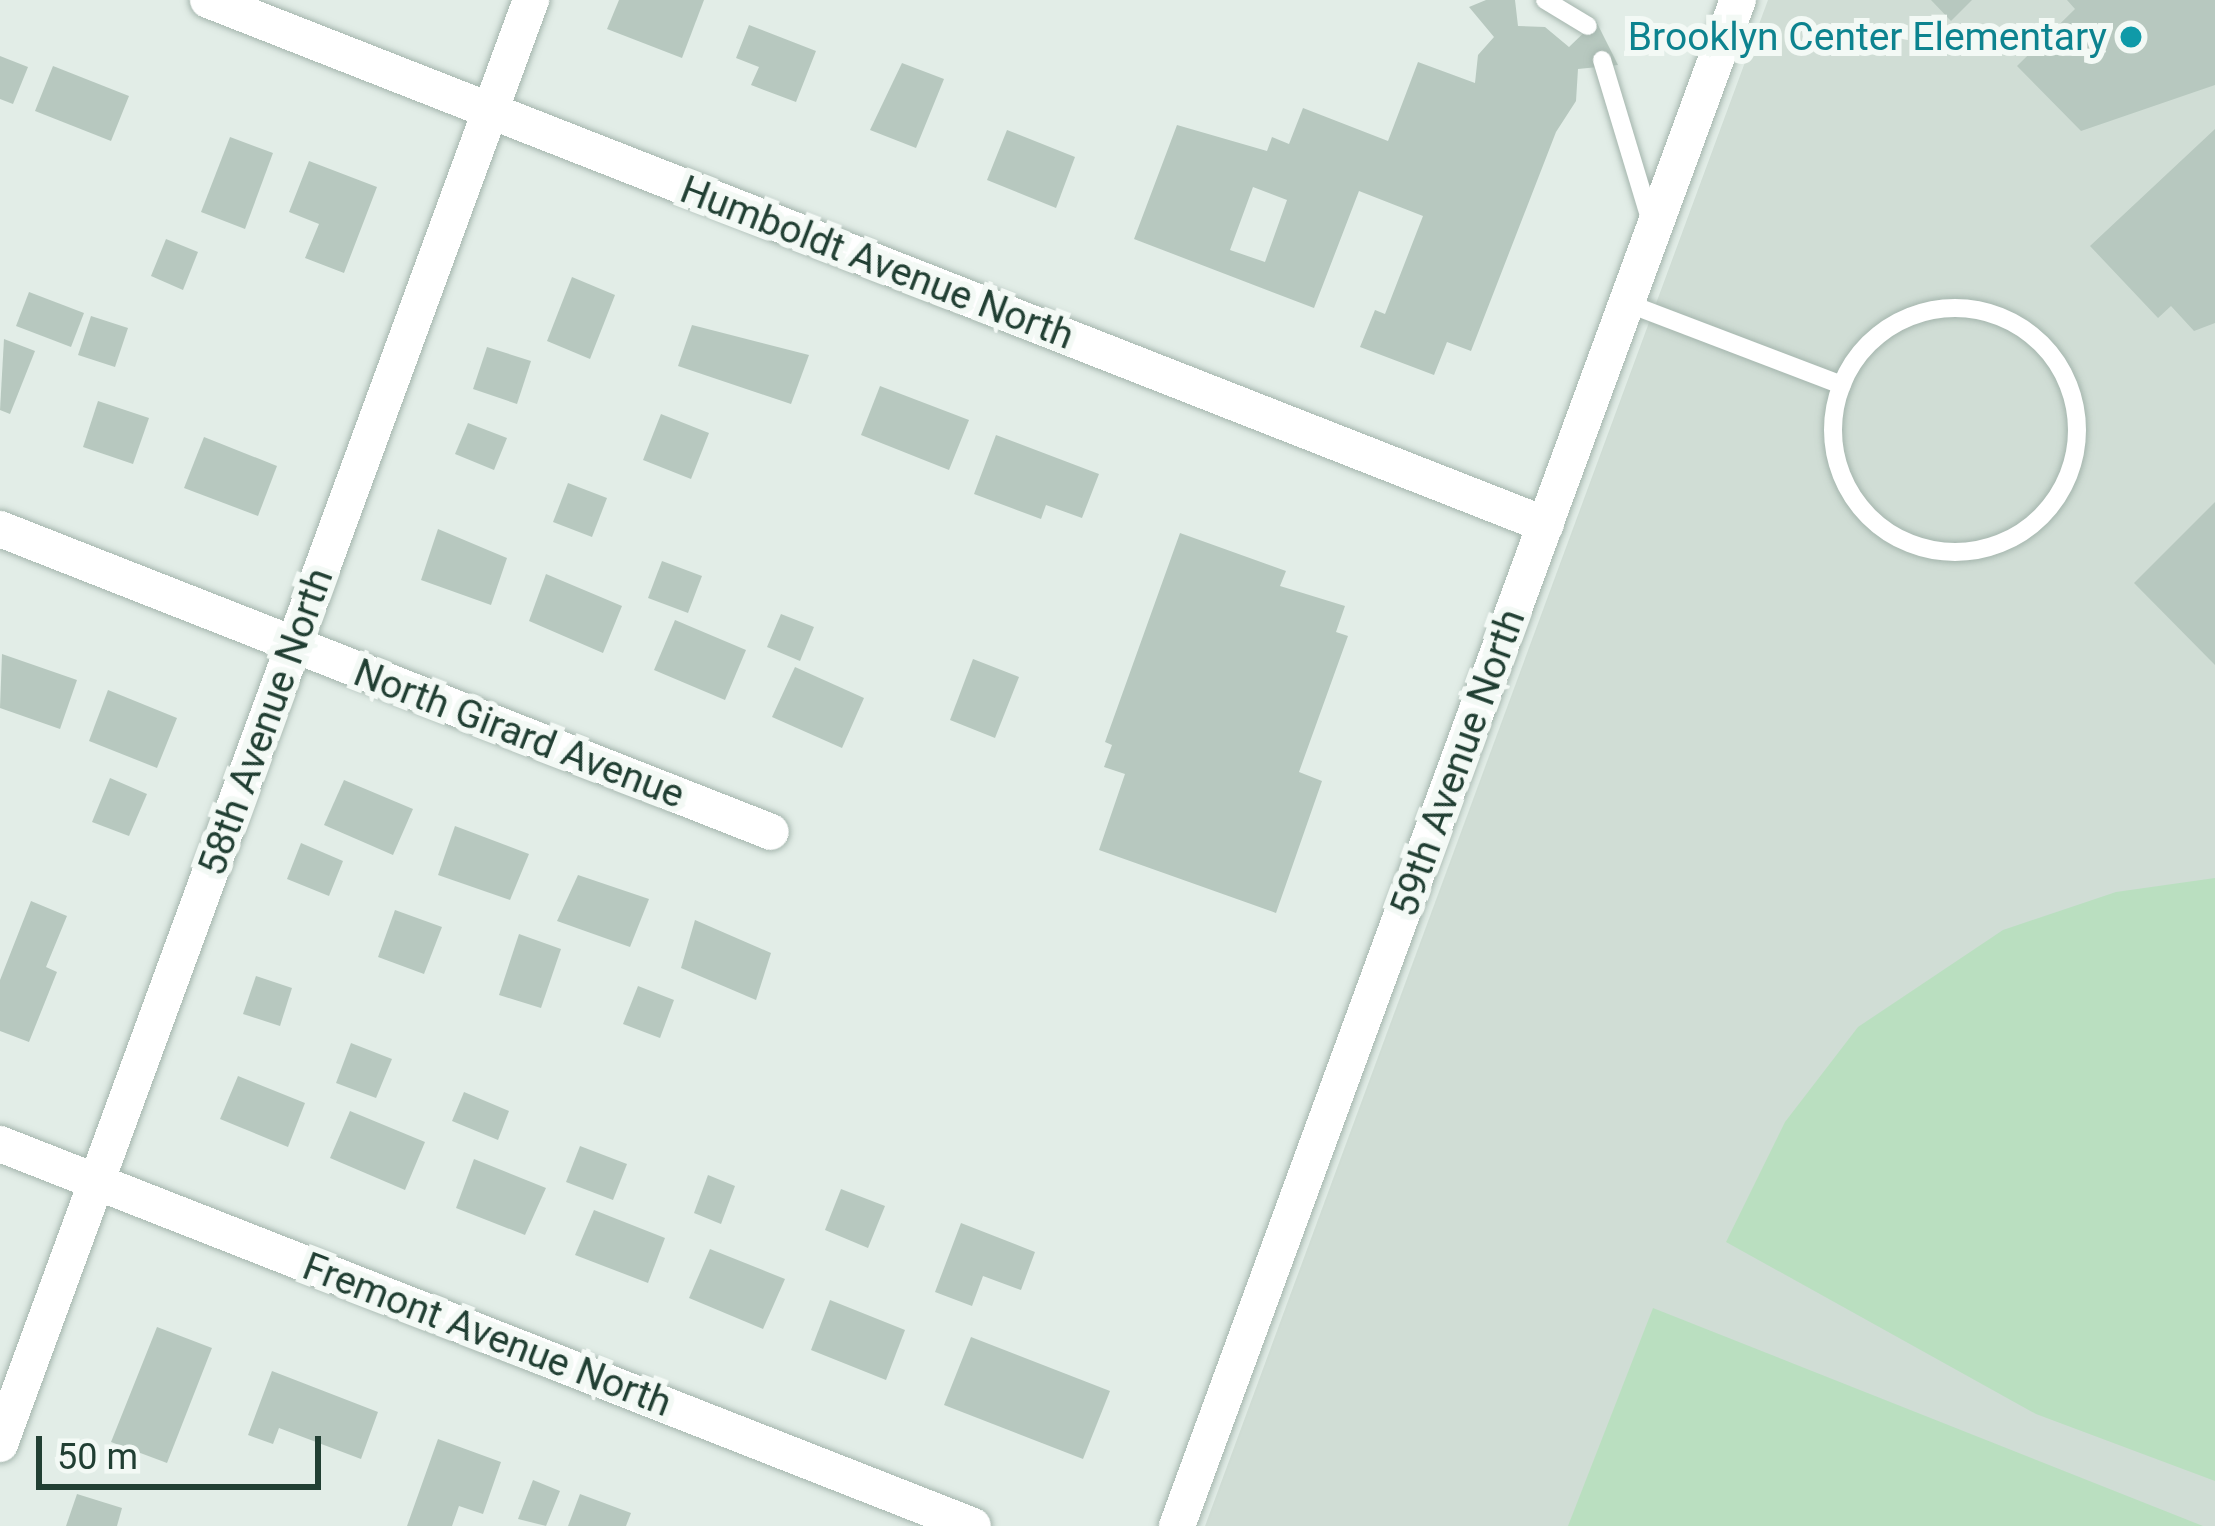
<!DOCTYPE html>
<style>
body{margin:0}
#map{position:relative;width:2215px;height:1526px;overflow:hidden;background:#e2ede7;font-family:Roboto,sans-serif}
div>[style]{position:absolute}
.built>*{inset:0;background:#d0ddd5}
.green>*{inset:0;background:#badfc0}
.building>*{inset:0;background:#b7c8bf}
.roads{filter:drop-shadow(0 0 3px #a4b5ad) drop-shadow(0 0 3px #a4b5ad)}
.service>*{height:18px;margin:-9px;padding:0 9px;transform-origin:9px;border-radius:9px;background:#fff}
.service>.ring{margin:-9px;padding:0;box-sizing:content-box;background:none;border:18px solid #fff;border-radius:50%}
.minor>*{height:36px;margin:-18px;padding:0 18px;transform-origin:18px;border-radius:18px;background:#fff}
.dots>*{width:33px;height:33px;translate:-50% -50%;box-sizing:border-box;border:6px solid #f3f9f5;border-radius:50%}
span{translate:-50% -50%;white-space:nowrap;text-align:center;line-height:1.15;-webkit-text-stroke:12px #f3f9f5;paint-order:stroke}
.culture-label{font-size:39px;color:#0d838f}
.right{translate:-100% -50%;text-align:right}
.street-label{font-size:39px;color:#213f33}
.scale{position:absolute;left:36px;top:1436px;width:285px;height:54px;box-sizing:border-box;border:6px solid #213f33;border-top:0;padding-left:15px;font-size:36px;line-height:42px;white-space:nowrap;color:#213f33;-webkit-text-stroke:9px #f3f9f5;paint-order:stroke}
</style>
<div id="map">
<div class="built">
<div style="clip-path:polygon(1768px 0,2215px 0,2215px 1526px,1205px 1526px)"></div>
</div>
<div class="green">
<div style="clip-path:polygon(2215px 878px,2215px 1481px,2036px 1414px,1726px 1242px,1785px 1122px,1858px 1027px,2003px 930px,2116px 892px)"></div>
<div style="clip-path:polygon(1653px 1308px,2203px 1526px,1568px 1526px)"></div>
</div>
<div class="building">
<div style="clip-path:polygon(619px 0,704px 0,682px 58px,607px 29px)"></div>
<div style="clip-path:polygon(evenodd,1486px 0,1515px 0,1518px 26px,1545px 27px,1569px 47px,1596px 21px,1618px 65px,1578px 69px,1576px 101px,1556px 132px,1471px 351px,1447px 342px,1434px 375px,1360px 347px,1375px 310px,1385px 314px,1423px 216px,1359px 191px,1314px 308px,1134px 239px,1177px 125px,1267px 151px,1272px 137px,1289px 144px,1303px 108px,1388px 141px,1418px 62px,1475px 83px,1478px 55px,1494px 37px,1469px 7px,1486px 0,1253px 187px,1287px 200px,1265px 262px,1230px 250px,1253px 187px)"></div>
<div style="clip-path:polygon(1931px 0,1972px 0,1951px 21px)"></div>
<div style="clip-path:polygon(2067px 0,2215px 0,2215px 85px,2081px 131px,2017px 66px,2075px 9px)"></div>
<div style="clip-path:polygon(749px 25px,816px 51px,796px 102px,751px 85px,759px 67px,736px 58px)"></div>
<div style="clip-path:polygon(0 56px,28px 67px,13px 104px,0 99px)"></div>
<div style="clip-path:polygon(902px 63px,944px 79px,916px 148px,870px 130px)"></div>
<div style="clip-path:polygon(53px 66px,129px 96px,111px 141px,35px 111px)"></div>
<div style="clip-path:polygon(2215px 129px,2215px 323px,2194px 331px,2171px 306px,2158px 318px,2090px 246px)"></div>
<div style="clip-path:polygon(1007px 130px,1075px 157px,1056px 208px,987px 180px)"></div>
<div style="clip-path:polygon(230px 137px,273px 153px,245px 229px,201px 212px)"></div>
<div style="clip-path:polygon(309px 161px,377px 187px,344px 273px,305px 258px,319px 224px,289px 212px)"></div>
<div style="clip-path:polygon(166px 239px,198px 252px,183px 290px,151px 276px)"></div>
<div style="clip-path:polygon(572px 277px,615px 295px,590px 359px,547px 341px)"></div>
<div style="clip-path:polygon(29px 292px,84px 313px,71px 347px,16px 326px)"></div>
<div style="clip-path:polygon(91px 316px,128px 328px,115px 367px,78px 355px)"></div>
<div style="clip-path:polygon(692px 325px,809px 355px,791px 404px,678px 366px)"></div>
<div style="clip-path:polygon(4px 339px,35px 351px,10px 414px,0 410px)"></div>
<div style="clip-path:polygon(487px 347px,531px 361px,517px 404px,473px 389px)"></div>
<div style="clip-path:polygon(880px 386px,969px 420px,949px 470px,861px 435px)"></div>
<div style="clip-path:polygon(98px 401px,149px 418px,133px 464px,83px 447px)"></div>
<div style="clip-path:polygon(661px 414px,709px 433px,691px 479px,643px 460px)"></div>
<div style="clip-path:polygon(468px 423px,507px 438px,494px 470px,455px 454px)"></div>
<div style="clip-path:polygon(996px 435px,1099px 474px,1082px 518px,1046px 505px,1041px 519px,974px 494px)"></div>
<div style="clip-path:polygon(204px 437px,277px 466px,258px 516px,184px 488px)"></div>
<div style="clip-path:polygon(568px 483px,607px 498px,592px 537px,553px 522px)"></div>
<div style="clip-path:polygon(2215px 502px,2215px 665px,2134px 583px)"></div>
<div style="clip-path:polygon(438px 529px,507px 558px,491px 605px,421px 580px)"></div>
<div style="clip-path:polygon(1180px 533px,1286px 571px,1280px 586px,1345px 606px,1336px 632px,1348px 636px,1299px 772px,1322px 781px,1276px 913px,1099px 850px,1125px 774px,1104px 767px,1112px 745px,1105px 742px)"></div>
<div style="clip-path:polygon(662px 561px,702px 576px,688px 613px,648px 598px)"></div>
<div style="clip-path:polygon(546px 574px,622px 606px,603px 653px,529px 621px)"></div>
<div style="clip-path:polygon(781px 614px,814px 627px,800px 661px,767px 647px)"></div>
<div style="clip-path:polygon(675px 620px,746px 650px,725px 700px,654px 670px)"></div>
<div style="clip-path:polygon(2px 654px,77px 680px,60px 729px,0 708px)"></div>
<div style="clip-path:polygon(973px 659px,1019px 677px,995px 738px,950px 720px)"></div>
<div style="clip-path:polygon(795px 667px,864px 698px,842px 748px,772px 717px)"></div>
<div style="clip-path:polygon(108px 690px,177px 718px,157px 768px,89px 741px)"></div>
<div style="clip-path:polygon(110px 778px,147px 794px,129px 836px,92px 822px)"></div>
<div style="clip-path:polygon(344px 780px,413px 809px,393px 855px,324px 825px)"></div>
<div style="clip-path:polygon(455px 826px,529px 854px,510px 900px,438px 875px)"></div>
<div style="clip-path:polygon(301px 843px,343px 861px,329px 896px,287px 879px)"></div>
<div style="clip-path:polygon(578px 875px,649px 899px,630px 947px,557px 921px)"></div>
<div style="clip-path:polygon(31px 901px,67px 916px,46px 967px,57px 972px,29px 1042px,0 1031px,0 980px)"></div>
<div style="clip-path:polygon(395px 910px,442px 927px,424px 974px,378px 957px)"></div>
<div style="clip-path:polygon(695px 920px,771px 953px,756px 1000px,681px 968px)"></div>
<div style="clip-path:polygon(519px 934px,561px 949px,541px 1008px,499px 995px)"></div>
<div style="clip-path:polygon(256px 976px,292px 988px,280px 1026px,243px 1014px)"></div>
<div style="clip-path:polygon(638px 986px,674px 1000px,660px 1038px,623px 1024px)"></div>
<div style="clip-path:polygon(351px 1043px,392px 1059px,376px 1098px,336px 1083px)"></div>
<div style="clip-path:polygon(238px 1076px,305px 1103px,288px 1147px,220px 1119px)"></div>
<div style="clip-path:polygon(464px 1092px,509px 1111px,498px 1140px,452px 1121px)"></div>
<div style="clip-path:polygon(350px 1111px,425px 1142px,405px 1190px,330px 1158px)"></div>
<div style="clip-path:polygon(580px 1146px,627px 1164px,613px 1200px,566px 1182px)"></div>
<div style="clip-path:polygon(474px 1159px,546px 1188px,525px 1235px,456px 1208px)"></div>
<div style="clip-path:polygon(708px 1175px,735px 1186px,721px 1224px,694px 1213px)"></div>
<div style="clip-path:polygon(841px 1189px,885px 1206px,868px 1248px,825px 1230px)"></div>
<div style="clip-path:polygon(594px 1210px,665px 1238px,648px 1283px,575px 1255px)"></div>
<div style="clip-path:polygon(961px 1223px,1035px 1252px,1021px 1290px,983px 1276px,972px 1306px,935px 1292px)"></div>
<div style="clip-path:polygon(710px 1249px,785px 1279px,763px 1329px,689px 1298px)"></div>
<div style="clip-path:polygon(830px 1300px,905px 1330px,886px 1380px,811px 1350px)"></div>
<div style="clip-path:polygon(157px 1327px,212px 1348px,167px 1463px,111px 1442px)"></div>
<div style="clip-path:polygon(971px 1337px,1110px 1391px,1083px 1459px,944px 1405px)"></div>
<div style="clip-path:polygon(272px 1371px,378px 1412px,361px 1459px,279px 1428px,273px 1444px,248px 1435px)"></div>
<div style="clip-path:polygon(438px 1439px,501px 1462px,483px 1514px,459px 1506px,452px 1526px,407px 1526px)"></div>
<div style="clip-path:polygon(533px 1480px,560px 1491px,546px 1526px,518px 1519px)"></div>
<div style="clip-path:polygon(77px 1494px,122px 1508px,117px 1526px,66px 1526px)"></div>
<div style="clip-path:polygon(580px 1494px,631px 1513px,626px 1526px,568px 1526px)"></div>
</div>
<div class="roads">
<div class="service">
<div style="left:1545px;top:0;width:50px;rotate:31.2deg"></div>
<div style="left:1602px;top:60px;width:169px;rotate:73.2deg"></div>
<div style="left:1627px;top:303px;width:230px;rotate:20.9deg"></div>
<div class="ring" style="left:1833px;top:308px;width:226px;height:226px"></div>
</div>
<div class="minor">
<div style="left:208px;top:0;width:1437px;rotate:21.42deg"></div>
<div style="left:0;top:529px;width:828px;rotate:21.45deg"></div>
<div style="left:0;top:1144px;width:1045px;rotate:21.43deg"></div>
<div style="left:0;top:1444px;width:1539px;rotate:-69.81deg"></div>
<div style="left:1177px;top:1526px;width:1626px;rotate:-69.82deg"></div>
</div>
</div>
<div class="dots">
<div style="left:2131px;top:37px;background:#0f9aa8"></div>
</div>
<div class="culture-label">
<span class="right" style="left:2107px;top:37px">Brooklyn Center Elementary</span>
</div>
<div class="street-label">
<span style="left:877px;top:263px;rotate:21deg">Humboldt Avenue North</span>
<span style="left:266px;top:722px;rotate:-70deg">58th Avenue North</span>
<span style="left:519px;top:734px;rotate:21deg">North Girard Avenue</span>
<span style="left:1458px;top:763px;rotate:-70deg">59th Avenue North</span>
<span style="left:487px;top:1335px;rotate:21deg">Fremont Avenue North</span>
</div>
<div class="scale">50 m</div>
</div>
